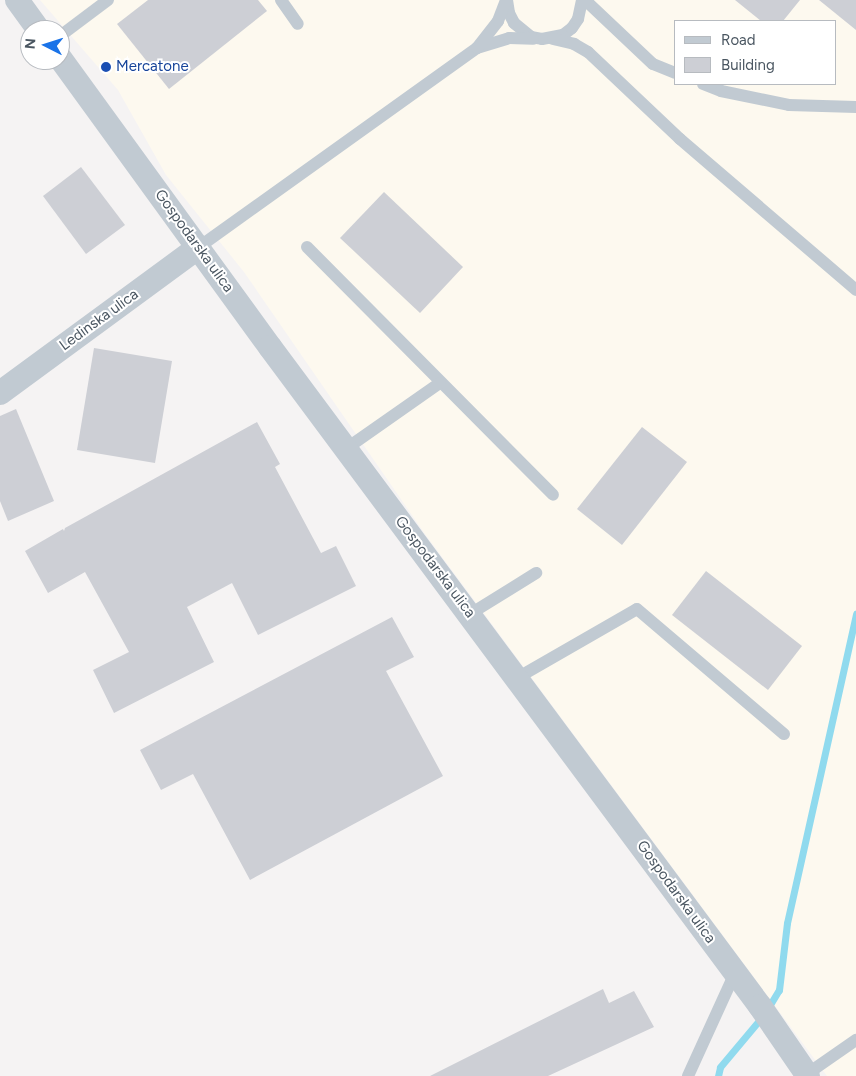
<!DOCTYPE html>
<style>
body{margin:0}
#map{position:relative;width:856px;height:1076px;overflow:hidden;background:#f5f3f3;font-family:Figtree,sans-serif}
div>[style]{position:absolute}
.commercial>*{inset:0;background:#fdf9ef}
.stream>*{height:7px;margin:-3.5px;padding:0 3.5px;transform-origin:3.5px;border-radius:3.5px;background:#90daee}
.building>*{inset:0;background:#cdcfd5}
.lane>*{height:12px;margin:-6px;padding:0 6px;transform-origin:6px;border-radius:6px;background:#c1cad2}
.street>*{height:24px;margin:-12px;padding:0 12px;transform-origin:12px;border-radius:12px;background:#c1cad2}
.dots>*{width:14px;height:14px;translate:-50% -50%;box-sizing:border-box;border:2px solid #fff;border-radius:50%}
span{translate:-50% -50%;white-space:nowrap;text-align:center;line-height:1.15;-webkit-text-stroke:4px #fff;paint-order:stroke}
.transit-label{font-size:15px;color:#164399}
.left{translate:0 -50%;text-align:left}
.street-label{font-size:15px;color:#4a5661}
.legend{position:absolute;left:674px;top:20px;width:162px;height:65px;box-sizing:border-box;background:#fff;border:1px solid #b7bbc0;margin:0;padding:6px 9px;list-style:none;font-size:15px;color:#4a5661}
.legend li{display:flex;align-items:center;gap:10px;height:25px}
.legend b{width:25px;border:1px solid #b7bbc0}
.north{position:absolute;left:20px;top:20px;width:50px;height:50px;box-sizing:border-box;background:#fff;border:1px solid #b7bbc0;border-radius:50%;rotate:275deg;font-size:14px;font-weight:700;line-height:20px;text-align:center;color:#4a5661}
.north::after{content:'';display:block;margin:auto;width:18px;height:22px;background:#1a73e8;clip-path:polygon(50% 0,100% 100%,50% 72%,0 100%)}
</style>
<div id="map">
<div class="commercial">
<div style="clip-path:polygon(evenodd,40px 0,856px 0,856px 1076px,827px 1076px,425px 534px,244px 272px,166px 175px,118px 90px,40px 0,675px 21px,835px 21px,835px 84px,675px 84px,675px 21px)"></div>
</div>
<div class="stream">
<div style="left:768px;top:1008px;width:21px;rotate:-59deg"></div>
<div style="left:779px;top:990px;width:67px;rotate:-83.2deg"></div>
<div style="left:787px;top:923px;width:317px;rotate:-77.4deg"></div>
<div style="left:718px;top:1076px;width:9px;rotate:-77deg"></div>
<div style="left:720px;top:1067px;width:65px;rotate:-50deg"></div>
</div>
<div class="building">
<div style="clip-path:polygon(148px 0,258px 0,267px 11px,169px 89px,117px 24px)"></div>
<div style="clip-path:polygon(735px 0,800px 0,783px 21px,761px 21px)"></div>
<div style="clip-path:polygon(819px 0,856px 0,856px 30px)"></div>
<div style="clip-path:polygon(81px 167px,125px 225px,86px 254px,43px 196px)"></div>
<div style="clip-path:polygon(384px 192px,463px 267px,420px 313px,340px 238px)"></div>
<div style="clip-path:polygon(94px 348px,172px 361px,155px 463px,77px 450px)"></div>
<div style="clip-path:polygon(16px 409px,54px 501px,8px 521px,0 501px,0 416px)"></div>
<div style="clip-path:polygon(257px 422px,280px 464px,275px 467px,321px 553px,336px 546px,356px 586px,258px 635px,232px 583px,187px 607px,214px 662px,114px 713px,93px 670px,129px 652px,85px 572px,48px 593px,25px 551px,63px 529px,64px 531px,65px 528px)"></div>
<div style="clip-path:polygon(642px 427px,687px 462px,622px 545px,577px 509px)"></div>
<div style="clip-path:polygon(706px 571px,802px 646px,768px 690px,672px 615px)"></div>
<div style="clip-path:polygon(392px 617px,414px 657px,386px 671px,443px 776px,250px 880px,193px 774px,161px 790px,140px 750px)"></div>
<div style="clip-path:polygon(603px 989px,609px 1003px,634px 991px,654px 1027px,548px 1076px,430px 1076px)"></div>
</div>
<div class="lane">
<div style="left:281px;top:0;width:29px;rotate:55deg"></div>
<div style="left:507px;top:0;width:13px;rotate:81deg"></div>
<div style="left:509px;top:13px;width:11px;rotate:63deg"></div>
<div style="left:514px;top:23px;width:22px;rotate:39deg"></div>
<div style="left:531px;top:37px;width:11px;rotate:10deg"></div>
<div style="left:542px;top:39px;width:21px;rotate:-11deg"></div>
<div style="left:563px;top:35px;width:11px;rotate:-38deg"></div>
<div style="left:572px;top:28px;width:11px;rotate:-56deg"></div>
<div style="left:578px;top:19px;width:19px;rotate:-78deg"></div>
<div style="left:585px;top:0;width:93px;rotate:43.3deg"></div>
<div style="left:653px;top:64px;width:24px;rotate:22deg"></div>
<div style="left:60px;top:36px;width:60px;rotate:-36.9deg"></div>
<div style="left:553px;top:39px;width:22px;rotate:13deg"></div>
<div style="left:574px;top:44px;width:16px;rotate:30deg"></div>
<div style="left:588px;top:52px;width:127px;rotate:43.4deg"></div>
<div style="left:680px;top:139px;width:232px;rotate:40.6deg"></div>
<div style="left:477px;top:48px;width:34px;rotate:-17deg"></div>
<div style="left:509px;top:38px;width:24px;rotate:2deg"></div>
<div style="left:703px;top:84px;width:19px;rotate:21deg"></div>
<div style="left:721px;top:91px;width:69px;rotate:11.6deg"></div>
<div style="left:789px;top:105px;width:67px;rotate:1.7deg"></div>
<div style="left:199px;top:247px;width:342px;rotate:-35.6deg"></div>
<div style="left:477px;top:48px;width:34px;rotate:-52deg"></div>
<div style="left:498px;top:21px;width:22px;rotate:-69deg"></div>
<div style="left:307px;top:247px;width:349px;rotate:45.2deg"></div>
<div style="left:347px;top:448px;width:113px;rotate:-35deg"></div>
<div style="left:470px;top:614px;width:78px;rotate:-31.8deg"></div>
<div style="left:517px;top:678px;width:138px;rotate:-29.9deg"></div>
<div style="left:637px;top:609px;width:193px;rotate:40.4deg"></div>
<div style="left:807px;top:1074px;width:60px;rotate:-34.8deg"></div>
<div style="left:688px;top:1076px;width:113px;rotate:-65.5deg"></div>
</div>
<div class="street">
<div style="left:17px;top:0;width:37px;rotate:54deg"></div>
<div style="left:60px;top:58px;width:357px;rotate:54deg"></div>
<div style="left:270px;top:347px;width:821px;rotate:53.37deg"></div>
<div style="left:760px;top:1006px;width:85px;rotate:55.6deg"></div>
<div style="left:0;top:393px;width:247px;rotate:-36.3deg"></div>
</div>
<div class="dots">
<div style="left:106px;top:67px;background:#1a4fb4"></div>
</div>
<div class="transit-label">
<span class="left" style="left:116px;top:67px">Mercatone</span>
</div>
<div class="street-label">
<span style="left:194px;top:241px;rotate:54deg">Gospodarska ulica</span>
<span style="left:99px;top:320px;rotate:-36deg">Ledinska ulica</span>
<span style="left:435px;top:567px;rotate:53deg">Gospodarska ulica</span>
<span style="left:676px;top:892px;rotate:54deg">Gospodarska ulica</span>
</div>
<ul class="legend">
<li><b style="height:6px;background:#c1cad2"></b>Road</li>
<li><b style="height:14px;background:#cdcfd5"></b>Building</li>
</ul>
<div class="north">N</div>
</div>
